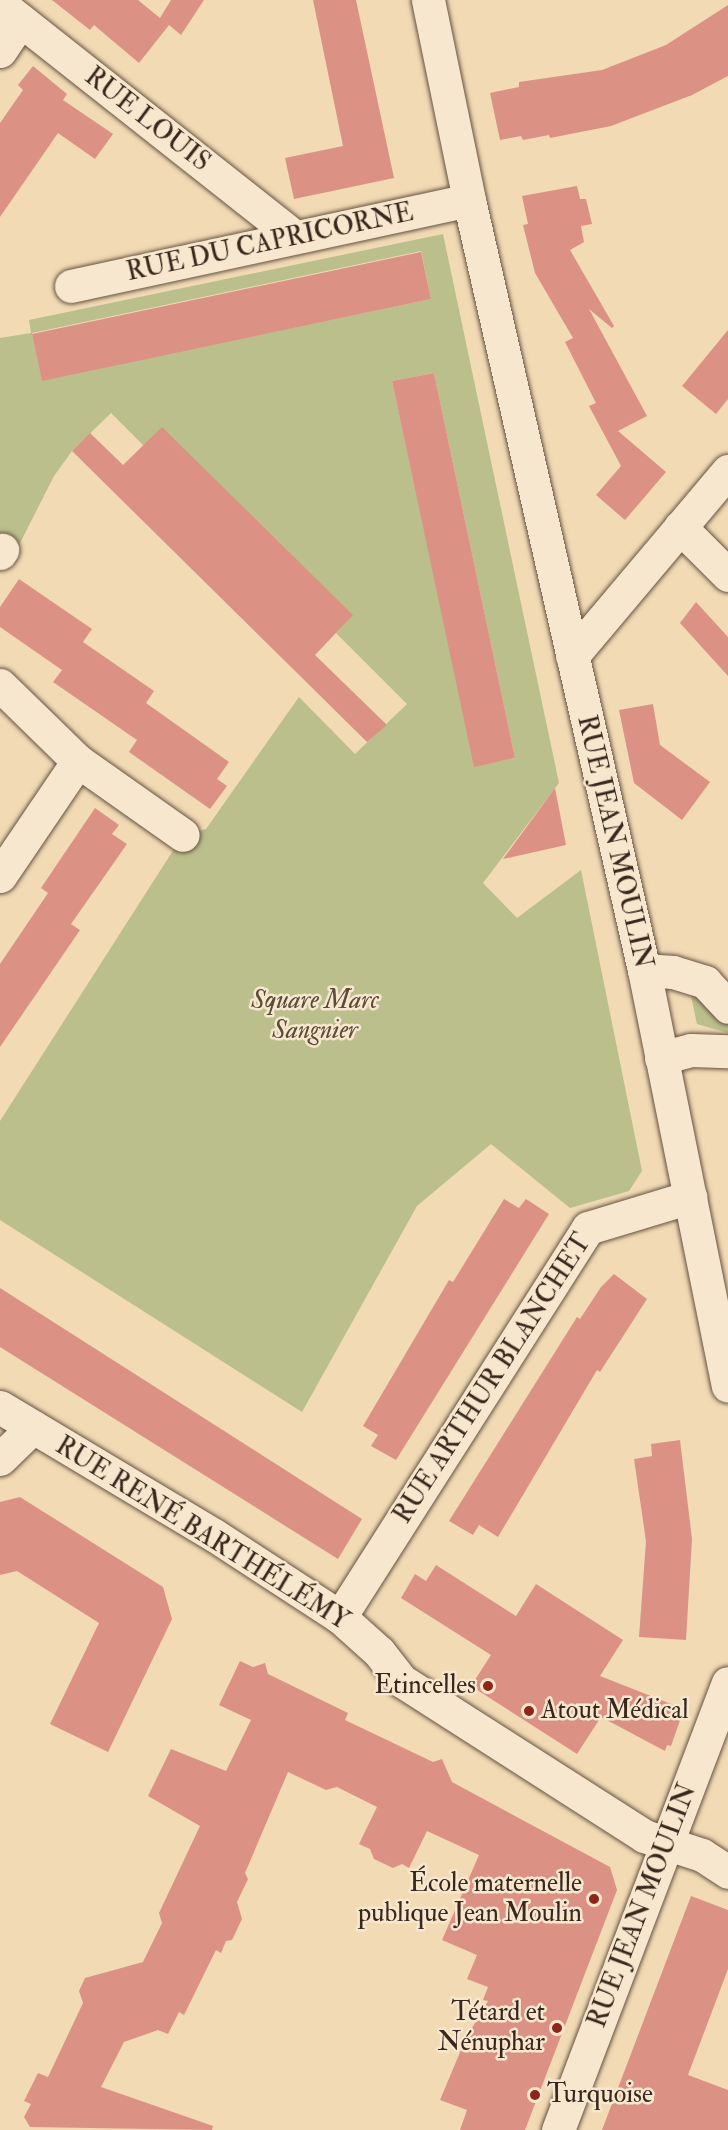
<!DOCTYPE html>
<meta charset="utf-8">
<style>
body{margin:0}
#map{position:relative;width:728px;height:2130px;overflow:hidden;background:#f1dab4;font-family:"IM FELL Double Pica",serif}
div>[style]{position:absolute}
.green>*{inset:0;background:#bbbf8c}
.building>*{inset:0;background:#db9285}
.roads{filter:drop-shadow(0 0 2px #675342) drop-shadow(0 0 2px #675342)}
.street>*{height:33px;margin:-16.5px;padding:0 16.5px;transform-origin:16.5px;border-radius:16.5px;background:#f6e7ce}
.secondary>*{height:33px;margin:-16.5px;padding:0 16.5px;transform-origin:16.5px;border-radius:16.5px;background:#f6e7ce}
.dots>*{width:16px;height:16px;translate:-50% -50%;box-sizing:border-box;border:3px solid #f6e7ce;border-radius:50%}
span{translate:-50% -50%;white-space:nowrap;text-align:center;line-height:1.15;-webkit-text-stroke:5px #f6e7ce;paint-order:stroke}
.street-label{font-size:26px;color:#39261c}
.park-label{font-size:26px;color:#5a4c38;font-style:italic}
.poi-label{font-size:26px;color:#39261c}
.right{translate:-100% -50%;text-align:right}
.left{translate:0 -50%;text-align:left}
</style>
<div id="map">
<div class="green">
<div style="clip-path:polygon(evenodd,443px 234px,559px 783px,483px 883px,517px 918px,581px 870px,642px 1171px,629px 1191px,570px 1208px,491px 1144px,417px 1206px,302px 1412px,0 1220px,0 1121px,183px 835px,206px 829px,299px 697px,355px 754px,407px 704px,336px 633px,352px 615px,143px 445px,111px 413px,72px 451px,54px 476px,14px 555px,0 545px,0 338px,31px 333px,29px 320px,443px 234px,421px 251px,431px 299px,42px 380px,32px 333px,421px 251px,443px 234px,434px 373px,515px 758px,475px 766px,392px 381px,434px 373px)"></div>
<div style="clip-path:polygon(690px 991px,728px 1019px,728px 1033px,697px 1024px)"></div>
</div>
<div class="building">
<div style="clip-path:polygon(52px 0,138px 0,160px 18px,171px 0,204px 0,181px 35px,169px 25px,139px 63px,94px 25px,90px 30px)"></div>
<div style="clip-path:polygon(313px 0,356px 0,394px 178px,294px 199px,285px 158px,343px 146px)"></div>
<div style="clip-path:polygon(728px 5px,728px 76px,692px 95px,611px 126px,550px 138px,549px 135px,523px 140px,521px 136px,500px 140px,490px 93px,519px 87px,519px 82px,602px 70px,666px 45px)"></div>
<div style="clip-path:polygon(33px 66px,67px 94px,63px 100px,113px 134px,95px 159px,58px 133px,0 217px,0 123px,23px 90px,18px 85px)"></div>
<div style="clip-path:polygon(577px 186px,580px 199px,586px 199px,592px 224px,581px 226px,584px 242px,570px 250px,614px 326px,612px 328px,589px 309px,647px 416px,618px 431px,666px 472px,625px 520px,596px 495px,621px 466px,589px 406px,596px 403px,565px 342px,573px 338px,535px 273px,523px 225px,528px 224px,522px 196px)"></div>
<div style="clip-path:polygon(421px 252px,431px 299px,42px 381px,32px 334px)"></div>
<div style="clip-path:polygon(728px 330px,728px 399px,716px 414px,682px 386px)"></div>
<div style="clip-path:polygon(434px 373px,515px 758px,474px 767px,392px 381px)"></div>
<div style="clip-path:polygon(162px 427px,353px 615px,315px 655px,387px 725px,367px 742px,72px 451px,90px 433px,123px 465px)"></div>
<div style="clip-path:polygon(19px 579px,92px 629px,83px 642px,154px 691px,146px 703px,229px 762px,217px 779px,227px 786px,210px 809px,129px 752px,137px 740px,53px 682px,62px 670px,0 627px,0 607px)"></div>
<div style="clip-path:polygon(696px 602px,728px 637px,728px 676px,680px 623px)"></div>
<div style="clip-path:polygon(653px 704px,660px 745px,710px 782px,682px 820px,634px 783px,619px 710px)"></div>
<div style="clip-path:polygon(555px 788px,566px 845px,503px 859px,528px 825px)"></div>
<div style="clip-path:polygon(95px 808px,119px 825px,112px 834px,127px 844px,71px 924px,80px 930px,0 1047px,0 964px,48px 893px,41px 888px)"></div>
<div style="clip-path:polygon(504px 1199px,519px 1208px,526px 1199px,549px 1214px,396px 1460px,371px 1446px,378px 1435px,363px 1426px,449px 1280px,453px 1282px)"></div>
<div style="clip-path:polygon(614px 1274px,647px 1299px,600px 1372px,597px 1370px,498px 1537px,479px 1525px,473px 1535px,449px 1521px,577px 1317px,580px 1319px,601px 1287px)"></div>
<div style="clip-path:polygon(0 1288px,362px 1519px,338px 1559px,0 1347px)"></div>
<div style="clip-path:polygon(680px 1440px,692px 1539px,686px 1640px,639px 1637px,646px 1541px,634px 1459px,652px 1456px,651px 1444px)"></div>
<div style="clip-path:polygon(20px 1497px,163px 1587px,172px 1619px,108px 1752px,50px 1724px,99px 1623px,17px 1571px,0 1575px,0 1502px)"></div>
<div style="clip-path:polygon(436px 1565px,516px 1616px,536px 1584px,623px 1640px,600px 1676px,684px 1709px,671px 1746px,667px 1745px,665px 1751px,601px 1717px,577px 1754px,471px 1686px,491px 1655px,401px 1598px,415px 1574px,426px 1581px)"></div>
<div style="clip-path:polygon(240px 1661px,253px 1667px,265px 1663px,268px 1674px,348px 1713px,345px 1720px,433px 1762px,442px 1759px,452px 1782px,610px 1867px,617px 1890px,525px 2130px,460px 2130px,467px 2110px,440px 2100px,466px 2038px,488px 2001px,483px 2000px,488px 1987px,467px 1979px,477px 1955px,442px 1940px,479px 1855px,427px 1831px,409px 1868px,402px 1864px,393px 1868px,374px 1859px,370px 1849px,359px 1844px,377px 1807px,337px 1787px,326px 1790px,288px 1772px,245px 1873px,248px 1879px,237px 1902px,242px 1919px,232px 1940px,226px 1941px,221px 1953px,216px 1950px,184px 2015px,179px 2012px,168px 2034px,158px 2030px,124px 2042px,101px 2087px,213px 2126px,212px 2130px,30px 2127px,24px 2117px,31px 2104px,24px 2101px,38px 2073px,48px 2077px,83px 2003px,79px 1991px,85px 1978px,143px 1962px,162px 1923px,159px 1913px,200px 1826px,148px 1796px,171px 1749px,226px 1771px,251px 1720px,219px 1705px)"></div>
<div style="clip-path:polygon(691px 1896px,728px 1910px,728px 1969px,688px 2075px,728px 2090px,728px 2130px,602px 2130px)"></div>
</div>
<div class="roads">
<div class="street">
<div style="left:0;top:4px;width:375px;rotate:38.3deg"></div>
<div style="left:0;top:51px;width:37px;rotate:-56deg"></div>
<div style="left:71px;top:286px;width:407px;rotate:-12.2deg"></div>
<div style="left:680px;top:527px;width:68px;rotate:45deg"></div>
<div style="left:0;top:553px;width:4px;rotate:-56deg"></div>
<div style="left:572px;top:656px;width:242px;rotate:-49.9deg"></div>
<div style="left:0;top:685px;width:109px;rotate:44.3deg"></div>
<div style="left:78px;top:761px;width:128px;rotate:35.2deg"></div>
<div style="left:0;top:876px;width:139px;rotate:-55.9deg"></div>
<div style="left:644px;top:970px;width:29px;rotate:4deg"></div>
<div style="left:673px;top:972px;width:34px;rotate:17deg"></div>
<div style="left:705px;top:982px;width:34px;rotate:47deg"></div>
<div style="left:661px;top:1058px;width:31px;rotate:-15deg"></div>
<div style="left:691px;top:1050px;width:37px;rotate:2deg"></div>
<div style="left:0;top:1407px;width:249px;rotate:30.9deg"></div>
<div style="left:214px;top:1535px;width:150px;rotate:33.1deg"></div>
<div style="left:340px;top:1617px;width:52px;rotate:41.9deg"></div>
<div style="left:379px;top:1652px;width:37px;rotate:52deg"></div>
<div style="left:402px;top:1681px;width:287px;rotate:32.6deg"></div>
<div style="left:644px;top:1836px;width:61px;rotate:18.1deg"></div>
<div style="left:702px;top:1855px;width:31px;rotate:33deg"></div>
<div style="left:0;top:1459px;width:46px;rotate:-44.1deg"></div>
<div style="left:340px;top:1617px;width:461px;rotate:-57.5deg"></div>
<div style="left:588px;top:1228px;width:107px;rotate:-16.9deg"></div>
</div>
<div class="secondary">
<div style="left:428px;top:0;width:204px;rotate:78.4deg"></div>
<div style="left:469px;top:200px;width:790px;rotate:77.2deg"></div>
<div style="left:644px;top:970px;width:424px;rotate:78.6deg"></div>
<div style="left:558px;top:2130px;width:478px;rotate:-69.2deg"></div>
</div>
</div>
<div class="dots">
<div style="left:488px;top:1686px;background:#8f2418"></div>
<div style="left:529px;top:1711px;background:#8f2418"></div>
<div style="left:594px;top:1899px;background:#8f2418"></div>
<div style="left:557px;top:2028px;background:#8f2418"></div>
<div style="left:535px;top:2095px;background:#8f2418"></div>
</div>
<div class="street-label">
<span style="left:147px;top:120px;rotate:38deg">RUE LOUIS</span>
<span style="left:270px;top:243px;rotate:-12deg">RUE DU CAPRICORNE</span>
<span style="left:614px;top:842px;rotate:77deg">RUE JEAN MOULIN</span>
<span style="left:493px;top:1379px;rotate:-57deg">RUE ARTHUR BLANCHET</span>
<span style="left:202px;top:1534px;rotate:32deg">RUE RENÉ BARTHÉLÉMY</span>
<span style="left:643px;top:1906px;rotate:-69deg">RUE JEAN MOULIN</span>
</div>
<div class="park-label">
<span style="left:315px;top:1016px">Square Marc<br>Sangnier</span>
</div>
<div class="poi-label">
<span class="right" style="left:476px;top:1686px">Etincelles</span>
<span class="left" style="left:541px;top:1711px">Atout Médical</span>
<span class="right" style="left:582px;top:1899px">École maternelle<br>publique Jean Moulin</span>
<span class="right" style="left:545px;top:2028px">Tétard et<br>Nénuphar</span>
<span class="left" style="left:547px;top:2095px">Turquoise</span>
</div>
</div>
